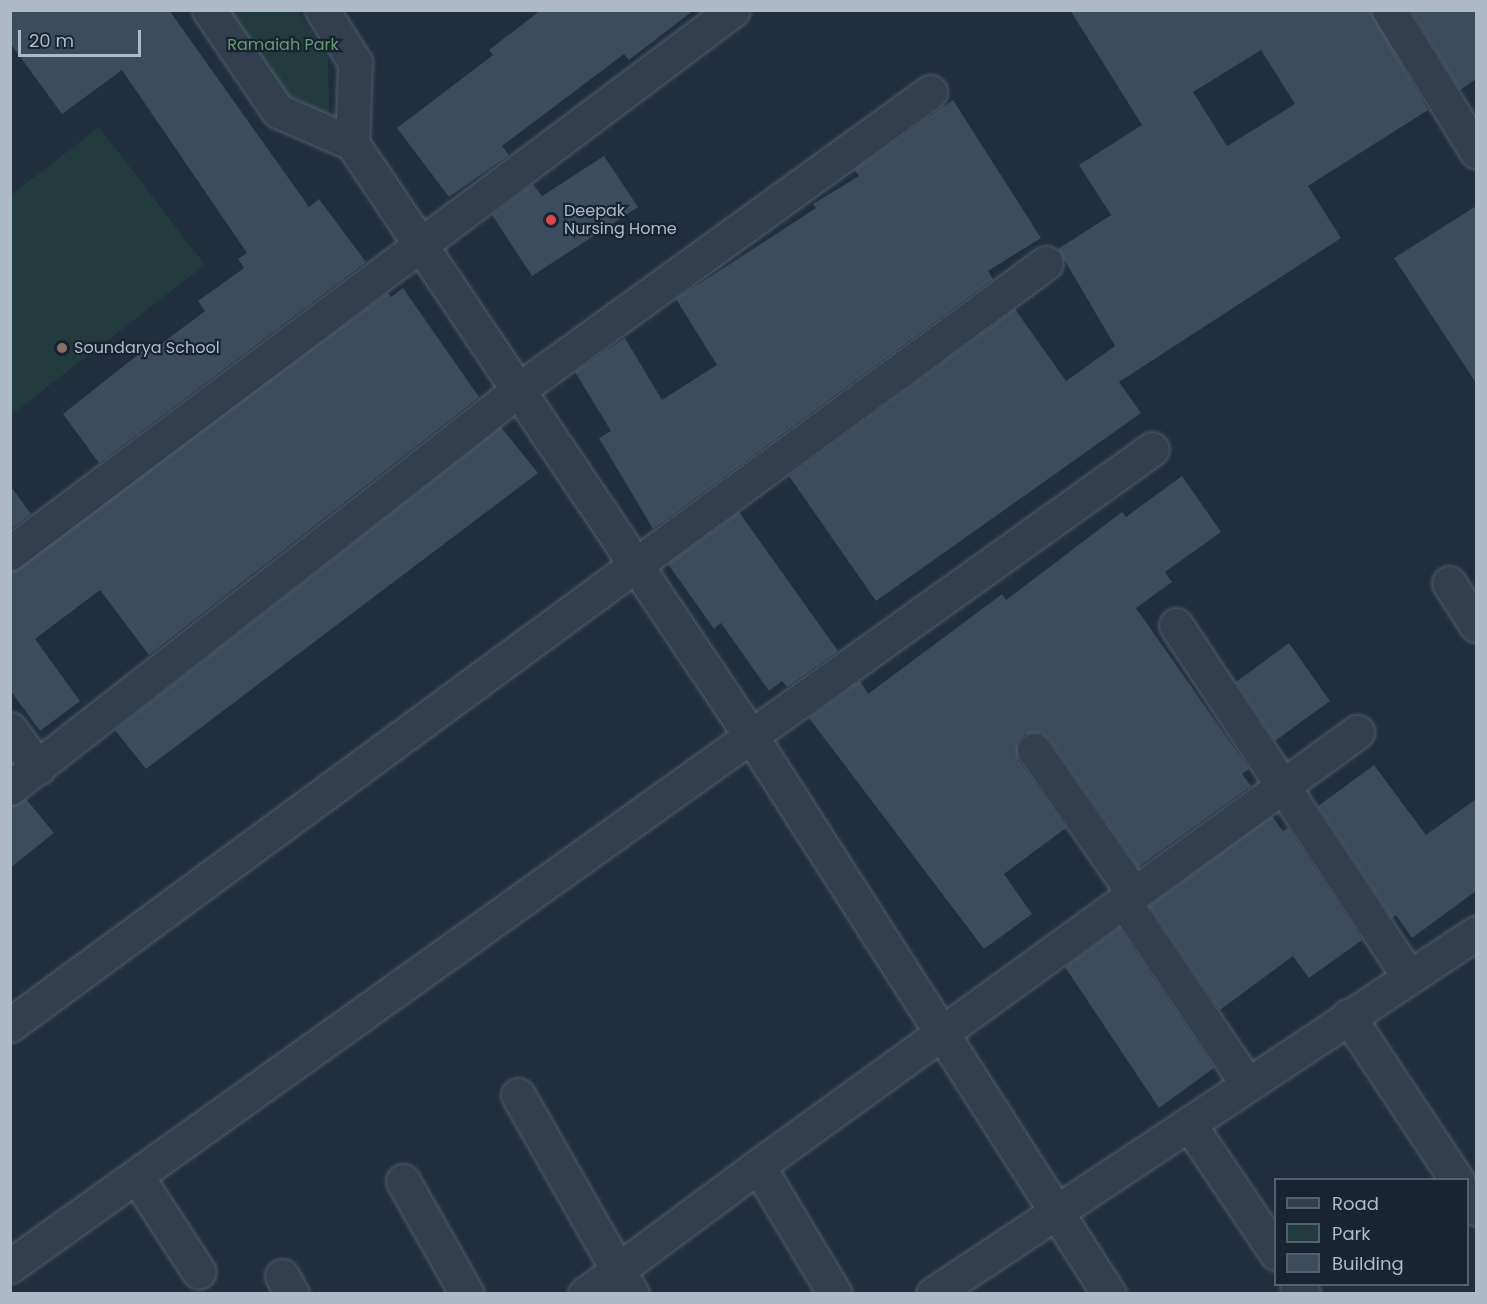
<!DOCTYPE html>
<style>
body{margin:0}
#map{position:relative;width:1487px;height:1304px;overflow:hidden;background:#202e3d;font-family:Poppins,sans-serif}
div>[style]{position:absolute}
.green>*{inset:0;background:#223c3e}
.building>*{inset:0;background:#3b4c5d}
.roads{filter:drop-shadow(0 0 2px #525d6b) drop-shadow(0 0 2px #525d6b)}
.minor>*{height:33px;margin:-16.5px;padding:0 16.5px;transform-origin:16.5px;border-radius:16.5px;background:#343f4d}
.dots>*{width:16px;height:16px;translate:-50% -50%;box-sizing:border-box;border:3px solid #192432;border-radius:50%}
span{translate:-50% -50%;white-space:nowrap;text-align:center;line-height:1.15;-webkit-text-stroke:4.5px #192432;paint-order:stroke}
.park-label{font-size:16px;color:#639c6e}
.poi-label{font-size:16px;color:#afbac9}
.left{translate:0 -50%;text-align:left}
.frame{position:absolute;inset:0;border:12px solid #afbac9;pointer-events:none}
.legend{position:absolute;left:1274px;top:1178px;width:195px;height:108px;box-sizing:border-box;background:#192432;border:2px solid #55606e;margin:0;padding:8px 10px;list-style:none;font-size:18px;color:#afbac9}
.legend li{display:flex;align-items:center;gap:12px;height:30px}
.legend b{width:30px;border:2px solid #55606e}
.scale{position:absolute;left:18px;top:30px;width:123px;height:27px;box-sizing:border-box;border:3px solid #afbac9;border-top:0;padding-left:8px;font-size:18px;line-height:21px;white-space:nowrap;color:#afbac9;-webkit-text-stroke:4px #192432;paint-order:stroke}
</style>
<div id="map">
<div class="green">
<div style="clip-path:polygon(222px 11px,298px 11px,328px 59px,329px 115px,277px 90px)"></div>
<div style="clip-path:polygon(99px 127px,205px 265px,11px 415px,11px 195px)"></div>
</div>
<div class="building">
<div style="clip-path:polygon(10px 10px,169px 10px,309px 207px,319px 199px,366px 262px,99px 463px,63px 414px,150px 345px,153px 350px,205px 311px,198px 301px,244px 268px,238px 259px,247px 253px,122px 70px,62px 114px,10px 43px)"></div>
<div style="clip-path:polygon(541px 10px,694px 10px,629px 60px,624px 54px,502px 146px,509px 155px,449px 197px,397px 128px,493px 55px,489px 50px)"></div>
<div style="clip-path:polygon(evenodd,1070px 10px,1370px 10px,1428px 110px,1308px 186px,1341px 238px,1119px 382px,1141px 413px,876px 601px,789px 476px,1015px 309px,1066px 381px,1115px 346px,1058px 249px,1111px 215px,1079px 165px,1142px 125px,1070px 10px,1261px 50px,1295px 104px,1227px 146px,1193px 92px,1261px 50px)"></div>
<div style="clip-path:polygon(1411px 10px,1476px 10px,1476px 79px,1460px 90px)"></div>
<div style="clip-path:polygon(953px 100px,1041px 238px,988px 271px,993px 279px,653px 529px,599px 438px,611px 431px,575px 372px,625px 338px,662px 400px,717px 365px,676px 299px,816px 208px,813px 204px,859px 176px,854px 170px)"></div>
<div style="clip-path:polygon(604px 156px,638px 207px,532px 276px,492px 215px,533px 184px,542px 196px)"></div>
<div style="clip-path:polygon(1476px 206px,1476px 383px,1394px 258px)"></div>
<div style="clip-path:polygon(403px 288px,479px 397px,149px 655px,100px 590px,35px 639px,80px 701px,40px 731px,10px 690px,10px 571px,388px 293px,391px 297px)"></div>
<div style="clip-path:polygon(501px 427px,538px 473px,146px 769px,115px 730px)"></div>
<div style="clip-path:polygon(1182px 476px,1221px 532px,1165px 572px,1172px 582px,1136px 608px,1249px 769px,1242px 774px,1251px 786px,1138px 867px,1049px 739px,1041px 733px,1024px 734px,1017px 743px,1018px 760px,1066px 828px,1004px 874px,1032px 914px,984px 949px,809px 718px,860px 681px,868px 694px,1002px 594px,1006px 600px,1122px 512px,1126px 517px)"></div>
<div style="clip-path:polygon(10px 485px,31px 514px,10px 529px)"></div>
<div style="clip-path:polygon(739px 512px,838px 651px,787px 687px,782px 681px,769px 691px,721px 623px,714px 629px,668px 564px)"></div>
<div style="clip-path:polygon(1289px 643px,1330px 701px,1275px 741px,1236px 682px)"></div>
<div style="clip-path:polygon(1374px 765px,1426px 835px,1476px 799px,1476px 891px,1412px 938px,1396px 915px,1392px 918px,1318px 806px)"></div>
<div style="clip-path:polygon(26px 799px,54px 833px,10px 868px,10px 806px)"></div>
<div style="clip-path:polygon(1272px 816px,1283px 831px,1288px 828px,1362px 940px,1309px 978px,1293px 956px,1220px 1010px,1149px 906px)"></div>
<div style="clip-path:polygon(1119px 928px,1214px 1068px,1159px 1108px,1065px 967px)"></div>
</div>
<div class="roads">
<div class="minor">
<div style="left:209px;top:10px;width:122px;rotate:55.7deg"></div>
<div style="left:278px;top:111px;width:81px;rotate:23.4deg"></div>
<div style="left:352px;top:143px;width:718px;rotate:56.07deg"></div>
<div style="left:753px;top:739px;width:659px;rotate:57.32deg"></div>
<div style="left:322px;top:10px;width:62px;rotate:57.6deg"></div>
<div style="left:355px;top:62px;width:81px;rotate:92.1deg"></div>
<div style="left:1389px;top:10px;width:166px;rotate:58.3deg"></div>
<div style="left:10px;top:553px;width:904px;rotate:-36.91deg"></div>
<div style="left:1449px;top:583px;width:50px;rotate:57.3deg"></div>
<div style="left:1176px;top:625px;width:421px;rotate:56.5deg"></div>
<div style="left:10px;top:729px;width:48px;rotate:54.3deg"></div>
<div style="left:1034px;top:750px;width:175px;rotate:55.2deg"></div>
<div style="left:10px;top:788px;width:649px;rotate:-38.05deg"></div>
<div style="left:521px;top:388px;width:505px;rotate:-35.89deg"></div>
<div style="left:1124px;top:902px;width:217px;rotate:55.9deg"></div>
<div style="left:1348px;top:1016px;width:197px;rotate:56.4deg"></div>
<div style="left:10px;top:1025px;width:1286px;rotate:-36.34deg"></div>
<div style="left:518px;top:1095px;width:202px;rotate:60.3deg"></div>
<div style="left:618px;top:1270px;width:41px;rotate:144deg"></div>
<div style="left:1189px;top:1124px;width:156px;rotate:56deg"></div>
<div style="left:137px;top:1177px;width:113px;rotate:56.9deg"></div>
<div style="left:403px;top:1181px;width:130px;rotate:60.5deg"></div>
<div style="left:1468px;top:1196px;width:15px;rotate:58deg"></div>
<div style="left:10px;top:1266px;width:1404px;rotate:-35.58deg"></div>
<div style="left:282px;top:1276px;width:21px;rotate:61deg"></div>
<div style="left:1297px;top:1284px;width:12px;rotate:59deg"></div>
<div style="left:632px;top:1294px;width:28px;rotate:-120deg"></div>
<div style="left:618px;top:1270px;width:174px;rotate:-36.6deg"></div>
<div style="left:835px;top:1294px;width:149px;rotate:-121deg"></div>
<div style="left:758px;top:1166px;width:740px;rotate:-35.92deg"></div>
<div style="left:933px;top:1294px;width:652px;rotate:-33.62deg"></div>
</div>
</div>
<div class="dots">
<div style="left:551px;top:220px;background:#e0444e"></div>
<div style="left:62px;top:348px;background:#8d6e63"></div>
</div>
<div class="park-label">
<span style="left:283px;top:45px">Ramaiah Park</span>
</div>
<div class="poi-label">
<span class="left" style="left:564px;top:220px">Deepak<br>Nursing Home</span>
<span class="left" style="left:74px;top:348px">Soundarya School</span>
</div>
<div class="frame"></div>
<ul class="legend">
<li><b style="height:8px;background:#343f4d"></b>Road</li>
<li><b style="height:16px;background:#223c3e"></b>Park</li>
<li><b style="height:16px;background:#3b4c5d"></b>Building</li>
</ul>
<div class="scale">20 m</div>
</div>
